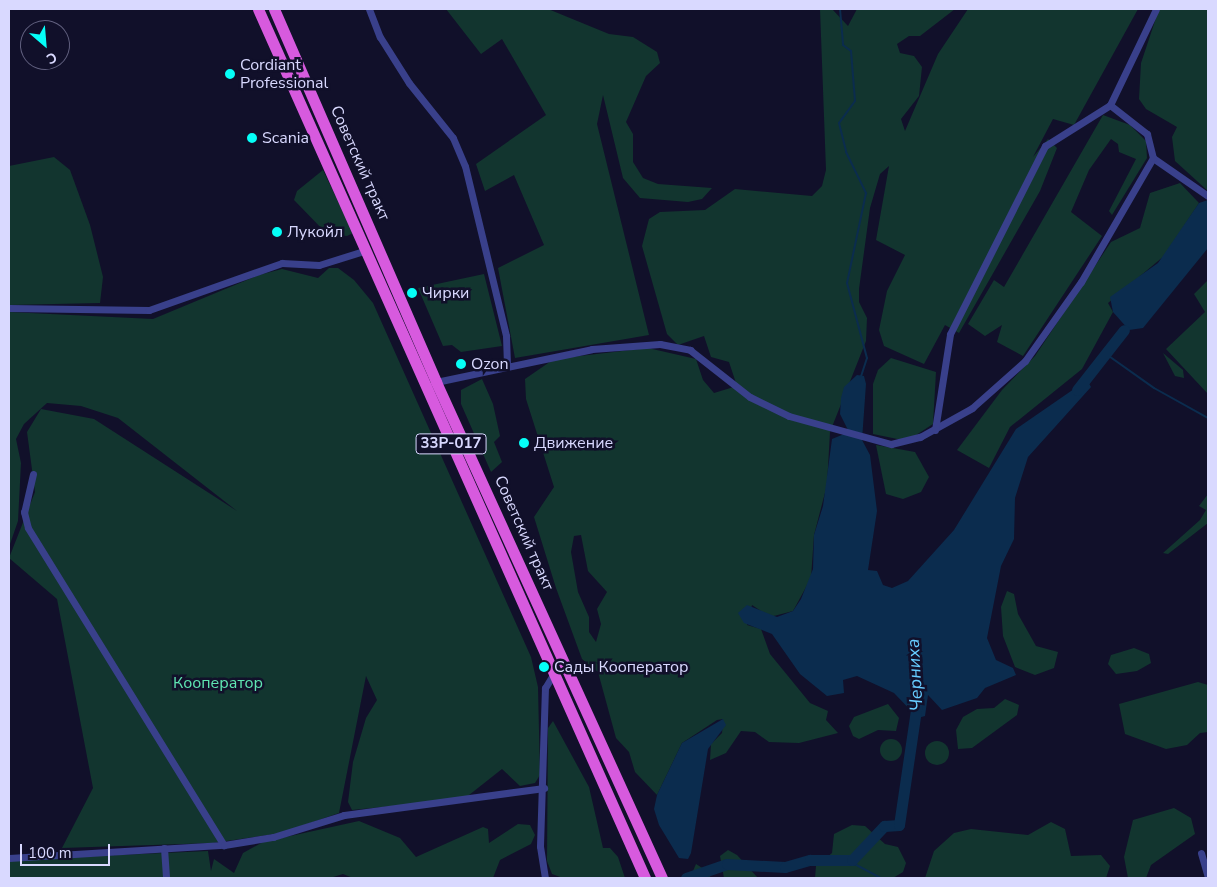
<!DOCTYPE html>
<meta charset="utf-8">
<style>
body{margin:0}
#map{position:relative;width:1217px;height:887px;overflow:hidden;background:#11102a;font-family:"Nunito Sans",sans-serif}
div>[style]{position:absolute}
.green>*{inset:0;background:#12352f}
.round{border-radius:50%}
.water>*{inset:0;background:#0b2c4e}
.stream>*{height:2px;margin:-1px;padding:0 1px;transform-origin:1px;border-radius:1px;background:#0b2c4e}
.river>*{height:11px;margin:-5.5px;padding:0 5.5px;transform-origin:5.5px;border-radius:5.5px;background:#0b2c4e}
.minor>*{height:7px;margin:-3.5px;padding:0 3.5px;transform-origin:3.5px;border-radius:3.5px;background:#39408b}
.trunk>*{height:11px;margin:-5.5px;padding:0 5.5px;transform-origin:5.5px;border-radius:5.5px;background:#d75ade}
.dots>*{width:14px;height:14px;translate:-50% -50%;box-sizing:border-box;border:2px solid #11102a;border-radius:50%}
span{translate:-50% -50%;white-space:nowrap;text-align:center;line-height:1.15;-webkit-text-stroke:5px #11102a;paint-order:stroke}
.shield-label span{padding:1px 4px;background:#11102a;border:1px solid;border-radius:4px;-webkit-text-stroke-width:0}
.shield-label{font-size:15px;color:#d9d9ff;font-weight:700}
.poi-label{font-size:16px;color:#d9d9ff}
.left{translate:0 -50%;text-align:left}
.street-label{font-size:16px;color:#d9d9ff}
.park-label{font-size:16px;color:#5fe5b2}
.water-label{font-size:18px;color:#67ccff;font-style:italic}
.frame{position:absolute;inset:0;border:10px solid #d9d9ff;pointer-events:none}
.north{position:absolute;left:20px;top:20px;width:50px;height:50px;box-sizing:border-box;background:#11102a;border:1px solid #61607f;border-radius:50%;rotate:153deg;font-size:14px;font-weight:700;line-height:20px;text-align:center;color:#d9d9ff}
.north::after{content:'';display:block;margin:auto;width:18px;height:22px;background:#05fff8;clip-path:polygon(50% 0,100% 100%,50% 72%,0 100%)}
.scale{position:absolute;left:20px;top:844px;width:90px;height:22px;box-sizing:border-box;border:2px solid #d9d9ff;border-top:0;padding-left:6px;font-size:15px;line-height:18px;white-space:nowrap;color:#d9d9ff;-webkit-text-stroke:4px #11102a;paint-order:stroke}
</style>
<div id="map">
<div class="green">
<div style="clip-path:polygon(446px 9px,548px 9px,609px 34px,633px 37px,657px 52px,660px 63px,646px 76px,626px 122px,633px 134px,633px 162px,643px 178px,658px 184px,712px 188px,702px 199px,688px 202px,640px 198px,623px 178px,603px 95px,597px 124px,649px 335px,515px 358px,498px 268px,544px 245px,514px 175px,485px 191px,476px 164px,546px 115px,502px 39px,481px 54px)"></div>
<div style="clip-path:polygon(evenodd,820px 9px,832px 9px,848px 26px,857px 9px,955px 9px,920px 36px,909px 36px,897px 44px,900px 53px,914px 56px,922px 67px,919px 96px,901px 119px,905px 131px,938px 54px,968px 9px,1138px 9px,1074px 125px,1053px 119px,1033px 157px,1048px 139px,1057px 148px,1040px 191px,959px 333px,945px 325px,924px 364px,884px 346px,879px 330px,887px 291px,905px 255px,876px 240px,889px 166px,880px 174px,870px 208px,859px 289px,859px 302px,867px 318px,866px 341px,830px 432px,827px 485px,814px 535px,811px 578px,793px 611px,770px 617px,752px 605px,747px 625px,761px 629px,770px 654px,810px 703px,828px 711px,826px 720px,838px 733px,799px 743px,769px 742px,755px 732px,741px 731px,726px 753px,710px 760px,711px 744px,722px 733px,723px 719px,717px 720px,682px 743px,657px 795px,635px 772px,629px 752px,616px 738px,598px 672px,582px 659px,556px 588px,534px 517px,554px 487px,526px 399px,525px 379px,554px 359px,648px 348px,696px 359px,703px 380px,714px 393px,737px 386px,729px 362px,711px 357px,704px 336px,678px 345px,667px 334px,642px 246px,649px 219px,660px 212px,705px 210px,735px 189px,812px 196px,822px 186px,826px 170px,820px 9px,581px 535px,588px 571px,607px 592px,597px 609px,601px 624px,596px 642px,589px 632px,589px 617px,578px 592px,571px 552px,574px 536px,581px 535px)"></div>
<div style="clip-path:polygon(1159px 9px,1208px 9px,1208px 191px,1175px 161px,1172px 137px,1177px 127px,1146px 109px,1139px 99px,1141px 63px)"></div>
<div style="clip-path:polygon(1103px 115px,1130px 125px,1146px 141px,1147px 158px,1112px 215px,1109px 211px,1136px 159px,1119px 152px,1118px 144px,1111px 139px,1089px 170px,1071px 212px,1102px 236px,1023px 356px,997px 342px,1002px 325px,985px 336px,968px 324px,994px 280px,1004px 287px)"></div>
<div style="clip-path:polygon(54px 157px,70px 170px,90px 225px,103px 277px,100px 303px,9px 305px,9px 166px)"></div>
<div style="clip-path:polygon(323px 170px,353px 233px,347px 236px,327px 234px,294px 200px,297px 191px)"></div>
<div style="clip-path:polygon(1180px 183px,1199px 203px,1164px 256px,1108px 303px,1113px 312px,1082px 369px,1010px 427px,989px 468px,957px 450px,1002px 390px,1035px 356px,1111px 242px,1140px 228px,1150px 193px)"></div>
<div style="clip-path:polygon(329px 268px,338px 268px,354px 280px,373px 303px,531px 657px,538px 687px,540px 775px,535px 783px,520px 786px,502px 769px,464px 799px,352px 810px,348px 802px,353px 762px,366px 718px,377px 700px,366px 676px,339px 813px,281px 833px,213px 843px,62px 848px,93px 788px,57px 599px,9px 558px,35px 492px,27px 432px,41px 409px,94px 419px,237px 511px,118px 418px,81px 406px,47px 403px,24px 424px,16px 439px,21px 463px,18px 521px,9px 547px,9px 312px,153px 319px,259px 275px,282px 269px,318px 278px)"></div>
<div style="clip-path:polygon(484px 274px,502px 346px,461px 352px,452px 345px,443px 346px,418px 288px)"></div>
<div style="clip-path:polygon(1208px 280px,1208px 394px,1166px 349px,1205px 312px,1194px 294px)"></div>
<div style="clip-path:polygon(1163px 353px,1183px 370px,1184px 378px,1175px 376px)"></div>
<div style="clip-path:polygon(891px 358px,936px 372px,933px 424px,907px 441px,873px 434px,873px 384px,878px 370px)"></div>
<div style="clip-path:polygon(482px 379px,493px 404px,500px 436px,494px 442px,502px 462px,491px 472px,461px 404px,461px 390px)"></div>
<div style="clip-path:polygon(876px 445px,915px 452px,929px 477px,921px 492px,903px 499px,886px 494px)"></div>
<div style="clip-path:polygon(1208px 494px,1208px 523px,1168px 554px,1163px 553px,1200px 520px,1206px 510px,1199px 506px)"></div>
<div style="clip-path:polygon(1007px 591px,1014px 594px,1018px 614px,1036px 646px,1058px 652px,1054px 668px,1035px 675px,1015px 667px,1003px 636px,1001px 607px)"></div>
<div style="clip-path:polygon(1134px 648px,1149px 654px,1151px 663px,1137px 671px,1116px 674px,1108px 664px,1111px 655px)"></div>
<div style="clip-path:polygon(1198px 682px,1208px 685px,1208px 732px,1200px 733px,1187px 745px,1166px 749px,1125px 734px,1119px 704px)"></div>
<div style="clip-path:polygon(1005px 699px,1019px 705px,1017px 715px,972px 748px,958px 749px,956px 730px,963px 717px,977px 709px,994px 708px)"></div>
<div style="clip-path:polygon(888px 704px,899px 718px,896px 731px,878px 730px,859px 739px,853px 736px,849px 726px,854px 717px)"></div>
<div style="clip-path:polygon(553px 721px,589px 787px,603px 848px,610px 848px,618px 857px,625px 878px,563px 878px,552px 874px,547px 861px,548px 728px)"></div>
<div class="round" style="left:880px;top:739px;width:22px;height:22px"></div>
<div class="round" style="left:925px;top:741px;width:24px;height:24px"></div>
<div style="clip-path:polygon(1174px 808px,1191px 818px,1195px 834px,1151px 865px,1146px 878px,1128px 878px,1124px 857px,1133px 820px)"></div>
<div style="clip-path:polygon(359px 821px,400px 838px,416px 857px,483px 827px,488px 829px,489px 843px,518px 824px,530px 825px,535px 835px,531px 844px,500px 860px,493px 878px,353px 878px,343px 874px,330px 878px,9px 878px,9px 860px,208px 851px,211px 871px,214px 859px,234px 873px,243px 853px,263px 842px)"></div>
<div style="clip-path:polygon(1051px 822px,1065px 829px,1071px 856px,1101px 855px,1110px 866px,1106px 878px,925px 878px,934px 851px,954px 833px,971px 829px,1028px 835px)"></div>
<div style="clip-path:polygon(852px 825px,865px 826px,885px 844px,898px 847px,906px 863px,903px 872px,893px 878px,815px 878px,816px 866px,832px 853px,834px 834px)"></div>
<div style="clip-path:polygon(728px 850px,737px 855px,758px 878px,724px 878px,720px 856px)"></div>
<div style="clip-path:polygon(696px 864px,707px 871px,711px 878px,690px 878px)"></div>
</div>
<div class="water">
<div style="clip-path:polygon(1208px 200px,1208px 248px,1143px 328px,1129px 330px,1113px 312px,1110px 297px,1158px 263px,1199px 203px)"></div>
<div style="clip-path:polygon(857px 375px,864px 376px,866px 384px,862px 440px,870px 455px,877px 511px,868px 570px,877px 571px,883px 585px,892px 588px,908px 581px,954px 530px,1016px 429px,1087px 380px,1091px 387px,1028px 457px,1015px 498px,1014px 539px,1001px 566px,987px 638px,996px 660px,1013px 668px,1016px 675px,985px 688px,977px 698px,942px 710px,928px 695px,925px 716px,918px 718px,894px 693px,857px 676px,843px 680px,844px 693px,827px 696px,800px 674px,772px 634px,744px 623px,738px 613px,747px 605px,777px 617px,793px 611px,801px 599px,813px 569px,814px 535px,823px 506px,832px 439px,849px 432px,840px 414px,841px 398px,844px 387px)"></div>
<div style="clip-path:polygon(723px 719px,726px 725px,708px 749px,691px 853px,688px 859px,679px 858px,659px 825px,654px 809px,657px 795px,682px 743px)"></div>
</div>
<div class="stream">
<div style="left:840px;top:9px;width:36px;rotate:85deg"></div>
<div style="left:843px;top:45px;width:10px;rotate:37deg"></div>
<div style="left:851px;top:51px;width:50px;rotate:85.4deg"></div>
<div style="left:855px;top:101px;width:27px;rotate:126deg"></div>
<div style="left:839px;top:123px;width:30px;rotate:76deg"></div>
<div style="left:846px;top:152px;width:46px;rotate:64deg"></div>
<div style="left:866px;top:193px;width:92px;rotate:101.9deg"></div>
<div style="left:847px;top:283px;width:78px;rotate:75.1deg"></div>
<div style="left:867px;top:358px;width:20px;rotate:108deg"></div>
<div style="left:1106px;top:354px;width:59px;rotate:35.3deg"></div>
<div style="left:1154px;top:388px;width:62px;rotate:29.1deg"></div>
<div style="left:847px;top:860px;width:38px;rotate:28deg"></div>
</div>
<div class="river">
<div style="left:1077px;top:390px;width:76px;rotate:-51.9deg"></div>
<div style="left:686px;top:878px;width:43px;rotate:-18.9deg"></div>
<div style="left:727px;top:864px;width:58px;rotate:3deg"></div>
<div style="left:785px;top:867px;width:26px;rotate:-16deg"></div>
<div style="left:810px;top:860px;width:42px"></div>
<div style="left:852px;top:860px;width:47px;rotate:-46.7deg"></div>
<div style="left:884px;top:826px;width:15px;rotate:-4deg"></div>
<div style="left:899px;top:825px;width:123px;rotate:-81.6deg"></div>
</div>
<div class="minor">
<div style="left:369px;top:9px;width:30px;rotate:69deg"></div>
<div style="left:380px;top:37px;width:54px;rotate:57.8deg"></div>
<div style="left:409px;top:83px;width:70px;rotate:51.3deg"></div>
<div style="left:453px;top:138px;width:30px;rotate:67deg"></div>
<div style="left:465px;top:166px;width:175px;rotate:76.4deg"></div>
<div style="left:506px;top:336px;width:28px;rotate:88deg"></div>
<div style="left:1153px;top:158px;width:67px;rotate:34.6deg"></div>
<div style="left:9px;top:308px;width:140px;rotate:0.8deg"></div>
<div style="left:149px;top:310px;width:141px;rotate:-19.5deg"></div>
<div style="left:282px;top:263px;width:37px;rotate:3deg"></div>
<div style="left:319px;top:265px;width:50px;rotate:-17.4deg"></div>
<div style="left:436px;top:382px;width:159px;rotate:-11.9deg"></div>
<div style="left:592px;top:349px;width:68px;rotate:-4.2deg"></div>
<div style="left:660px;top:344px;width:31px;rotate:11deg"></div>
<div style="left:690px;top:350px;width:76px;rotate:38.1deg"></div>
<div style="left:750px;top:397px;width:43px;rotate:26deg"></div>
<div style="left:789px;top:416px;width:106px;rotate:15.4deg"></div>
<div style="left:891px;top:444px;width:30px;rotate:-14deg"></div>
<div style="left:920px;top:437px;width:60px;rotate:-29.1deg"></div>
<div style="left:972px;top:408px;width:71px;rotate:-41.6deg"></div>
<div style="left:1025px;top:361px;width:97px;rotate:-54.7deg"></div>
<div style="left:1081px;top:282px;width:143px;rotate:-59.9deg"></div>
<div style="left:1153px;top:158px;width:25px;rotate:-104deg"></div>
<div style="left:1147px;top:134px;width:47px;rotate:-141.9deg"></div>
<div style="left:935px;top:430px;width:97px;rotate:-81.1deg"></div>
<div style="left:950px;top:334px;width:211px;rotate:-63.2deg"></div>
<div style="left:1045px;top:146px;width:77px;rotate:-32.2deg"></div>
<div style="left:1110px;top:105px;width:106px;rotate:-64.4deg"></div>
<div style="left:33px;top:474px;width:39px;rotate:103deg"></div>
<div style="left:24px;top:512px;width:16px;rotate:76deg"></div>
<div style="left:28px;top:528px;width:373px;rotate:58.3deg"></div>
<div style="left:164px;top:848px;width:30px;rotate:86deg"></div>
<div style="left:1201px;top:853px;width:25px;rotate:74deg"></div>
<div style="left:9px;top:858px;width:215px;rotate:-3.5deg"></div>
<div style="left:224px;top:845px;width:50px;rotate:-9.3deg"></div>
<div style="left:273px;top:837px;width:74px;rotate:-17.2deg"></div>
<div style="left:344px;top:815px;width:202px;rotate:-7.7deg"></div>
<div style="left:545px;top:878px;width:32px;rotate:-99deg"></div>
<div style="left:540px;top:846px;width:158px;rotate:-88.2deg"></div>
<div style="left:545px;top:688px;width:17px;rotate:-59deg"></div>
</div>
<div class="trunk">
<div style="left:258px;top:9px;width:951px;rotate:65.99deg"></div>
<div style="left:274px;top:9px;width:407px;rotate:66.5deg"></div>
<div style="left:436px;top:382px;width:545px;rotate:65.5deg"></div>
</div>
<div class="dots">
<div style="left:230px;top:74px;background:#05fff8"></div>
<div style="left:252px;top:138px;background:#05fff8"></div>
<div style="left:277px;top:232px;background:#05fff8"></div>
<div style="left:412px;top:293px;background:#05fff8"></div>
<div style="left:461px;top:364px;background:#05fff8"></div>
<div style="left:524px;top:443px;background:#05fff8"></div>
<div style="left:544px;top:667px;background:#05fff8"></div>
</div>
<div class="shield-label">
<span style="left:451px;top:444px">33Р-017</span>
</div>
<div class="poi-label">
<span class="left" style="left:240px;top:74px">Cordiant<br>Professional</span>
<span class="left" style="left:262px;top:138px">Scania</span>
<span class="left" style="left:287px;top:232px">Лукойл</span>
<span class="left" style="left:422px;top:293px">Чирки</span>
<span class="left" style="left:471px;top:364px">Ozon</span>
<span class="left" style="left:534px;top:443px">Движение</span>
<span class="left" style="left:554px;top:667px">Сады Кооператор</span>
</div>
<div class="street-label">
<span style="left:360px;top:163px;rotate:66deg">Советский тракт</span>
<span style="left:524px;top:533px;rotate:66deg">Советский тракт</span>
</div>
<div class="park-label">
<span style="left:218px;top:683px">Кооператор</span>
</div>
<div class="water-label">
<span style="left:915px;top:675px;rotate:-93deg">Черниха</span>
</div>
<div class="frame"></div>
<div class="north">С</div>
<div class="scale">100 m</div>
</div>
